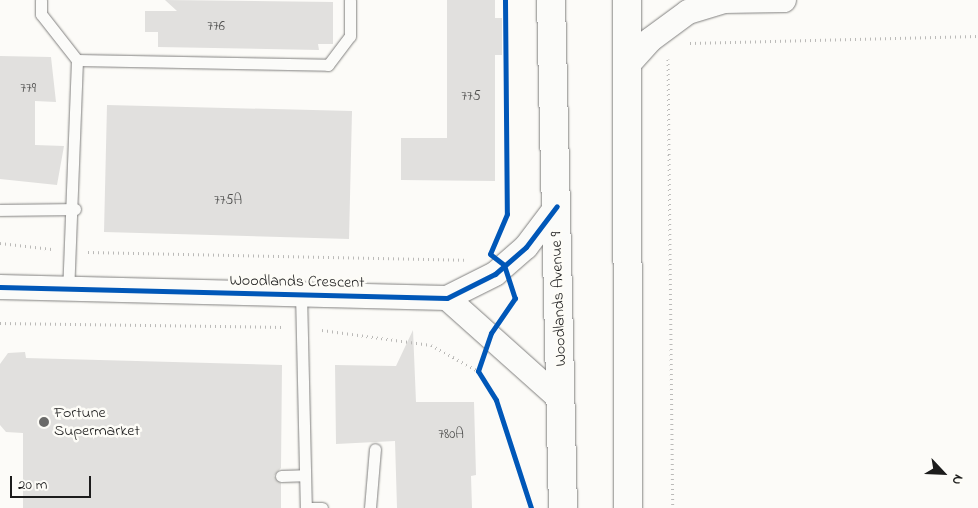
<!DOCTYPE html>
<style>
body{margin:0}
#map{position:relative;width:978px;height:508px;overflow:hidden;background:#fcfbf8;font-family:"Indie Flower",sans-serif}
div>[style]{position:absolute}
.building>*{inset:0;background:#e1e0de}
.path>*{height:3px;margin-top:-1.5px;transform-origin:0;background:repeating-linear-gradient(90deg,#bbbab8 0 1px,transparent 0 5px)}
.roads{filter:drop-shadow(0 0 1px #81807f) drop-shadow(0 0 1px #81807f)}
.lane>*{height:11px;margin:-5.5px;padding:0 5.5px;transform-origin:5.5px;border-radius:5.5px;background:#fbfbf9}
.street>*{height:24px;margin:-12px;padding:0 12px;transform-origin:12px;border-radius:12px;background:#fbfbf9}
.secondary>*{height:28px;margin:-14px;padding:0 14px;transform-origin:14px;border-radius:14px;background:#fbfbf9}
.cycleway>*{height:5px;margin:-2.5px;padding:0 2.5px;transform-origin:2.5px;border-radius:2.5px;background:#0057b8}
.dots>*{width:14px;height:14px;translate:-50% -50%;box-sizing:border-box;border:2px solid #fdfcf7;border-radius:50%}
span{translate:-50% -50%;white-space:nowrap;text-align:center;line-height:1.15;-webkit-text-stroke:5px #fdfcf7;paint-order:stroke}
.number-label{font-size:14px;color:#4d4d4c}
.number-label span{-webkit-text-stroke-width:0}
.street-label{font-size:16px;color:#1c1c1c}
.poi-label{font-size:16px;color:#1c1c1c}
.left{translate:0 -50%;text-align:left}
.north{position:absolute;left:918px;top:448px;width:50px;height:50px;-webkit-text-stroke:4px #fdfcf7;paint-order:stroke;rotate:115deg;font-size:14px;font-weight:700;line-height:20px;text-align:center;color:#1c1c1c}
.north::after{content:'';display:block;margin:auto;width:18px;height:22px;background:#1c1c1c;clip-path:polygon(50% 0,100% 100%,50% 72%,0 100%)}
.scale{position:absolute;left:10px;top:476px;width:81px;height:22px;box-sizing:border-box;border:2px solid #1c1c1c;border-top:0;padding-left:6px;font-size:15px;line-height:18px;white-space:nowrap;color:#1c1c1c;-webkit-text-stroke:4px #fdfcf7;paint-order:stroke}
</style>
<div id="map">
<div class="building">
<div style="clip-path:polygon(165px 0,333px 2px,333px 44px,318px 44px,319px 50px,158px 47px,158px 32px,145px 32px,145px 11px,177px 11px)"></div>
<div style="clip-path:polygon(447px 0,495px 0,495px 18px,502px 18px,502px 55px,495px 55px,495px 181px,401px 180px,401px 138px,447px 138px)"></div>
<div style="clip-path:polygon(0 56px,51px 57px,56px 102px,35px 101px,35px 145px,64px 146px,57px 185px,0 179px)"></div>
<div style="clip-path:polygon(107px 105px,352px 111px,349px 239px,104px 232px)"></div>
<div style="clip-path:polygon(413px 330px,416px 402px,474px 402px,476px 475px,471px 476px,472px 508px,397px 508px,395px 441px,336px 444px,335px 365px,396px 366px)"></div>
<div style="clip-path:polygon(25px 352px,26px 358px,282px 365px,281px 468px,274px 476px,281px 483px,281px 508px,23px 508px,23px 433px,6px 432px,0 425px,0 364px,8px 353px)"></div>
</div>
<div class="path">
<div style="left:690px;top:43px;width:288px;rotate:-1.4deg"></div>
<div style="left:668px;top:59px;width:449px;rotate:89.4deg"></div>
<div style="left:0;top:243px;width:52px;rotate:6.6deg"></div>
<div style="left:88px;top:252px;width:376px;rotate:1.2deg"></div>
<div style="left:0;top:323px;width:283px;rotate:0.8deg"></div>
<div style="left:322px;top:330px;width:110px;rotate:7.8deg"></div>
<div style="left:431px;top:345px;width:54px;rotate:29deg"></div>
</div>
<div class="roads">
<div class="lane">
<div style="left:41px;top:0;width:14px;rotate:90deg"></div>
<div style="left:41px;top:14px;width:58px;rotate:52deg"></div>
<div style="left:77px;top:60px;width:230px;rotate:92.2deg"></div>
<div style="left:77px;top:60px;width:251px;rotate:1.1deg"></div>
<div style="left:328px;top:65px;width:36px;rotate:-53deg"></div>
<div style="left:350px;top:36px;width:36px;rotate:-90deg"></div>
<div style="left:0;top:210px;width:75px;rotate:-0.8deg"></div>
<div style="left:301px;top:293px;width:215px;rotate:88.7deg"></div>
<div style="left:281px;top:476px;width:23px;rotate:-2deg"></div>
<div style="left:306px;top:508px;width:16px"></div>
<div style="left:370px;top:508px;width:59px;rotate:-85.2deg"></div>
</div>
<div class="street">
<div style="left:626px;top:67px;width:36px;rotate:-48deg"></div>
<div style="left:650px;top:40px;width:47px;rotate:-36.4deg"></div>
<div style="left:688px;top:12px;width:37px;rotate:-17deg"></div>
<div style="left:723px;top:1px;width:61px;rotate:-0.9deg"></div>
<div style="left:0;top:287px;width:447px;rotate:1.4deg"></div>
<div style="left:447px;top:298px;width:54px;rotate:-26.6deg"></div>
<div style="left:495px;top:274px;width:41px;rotate:-41.1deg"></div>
<div style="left:526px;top:247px;width:51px;rotate:-52.9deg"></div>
<div style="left:447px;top:298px;width:154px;rotate:41.8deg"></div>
</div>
<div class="secondary">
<div style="left:551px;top:0;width:508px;rotate:88.65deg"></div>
<div style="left:627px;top:0;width:508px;rotate:89.89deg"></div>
</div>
</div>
<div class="cycleway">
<div style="left:505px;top:0;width:214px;rotate:89.5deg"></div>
<div style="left:507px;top:214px;width:43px;rotate:113deg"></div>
<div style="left:490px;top:254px;width:18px;rotate:38deg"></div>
<div style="left:504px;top:265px;width:35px;rotate:72deg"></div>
<div style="left:515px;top:298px;width:42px;rotate:124.4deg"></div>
<div style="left:491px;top:333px;width:40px;rotate:108.9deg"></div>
<div style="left:478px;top:371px;width:34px;rotate:58deg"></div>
<div style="left:496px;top:400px;width:114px;rotate:72deg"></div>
<div style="left:0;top:287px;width:447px;rotate:1.4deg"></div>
<div style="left:447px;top:298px;width:54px;rotate:-26.6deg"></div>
<div style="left:495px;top:274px;width:41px;rotate:-41.1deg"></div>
<div style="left:526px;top:247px;width:51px;rotate:-52.9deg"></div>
</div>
<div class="dots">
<div style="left:44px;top:422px;background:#6a6a69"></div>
</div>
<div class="number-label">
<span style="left:216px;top:27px">776</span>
<span style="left:28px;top:89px">779</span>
<span style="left:471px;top:97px">775</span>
<span style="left:228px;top:201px">775A</span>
<span style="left:451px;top:435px">780A</span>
</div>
<div class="street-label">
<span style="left:297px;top:282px;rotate:1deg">Woodlands Crescent</span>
<span style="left:559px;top:299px;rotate:-92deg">Woodlands Avenue 9</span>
</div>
<div class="poi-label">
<span class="left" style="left:54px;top:422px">Fortune<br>Supermarket</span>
</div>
<div class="north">N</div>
<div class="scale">20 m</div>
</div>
